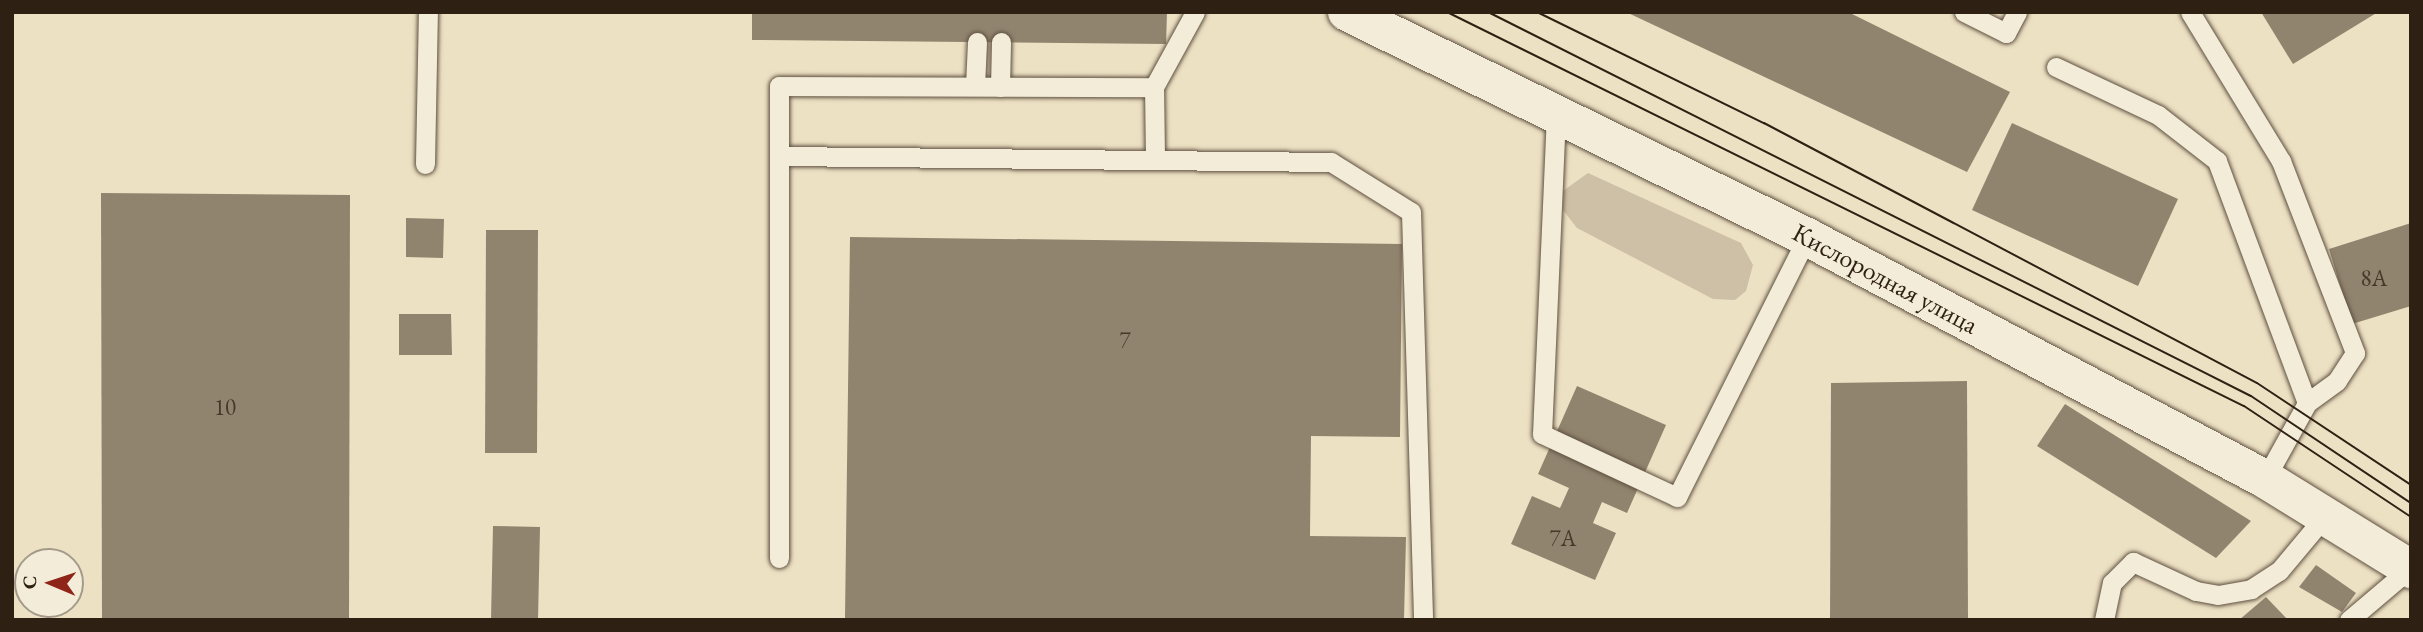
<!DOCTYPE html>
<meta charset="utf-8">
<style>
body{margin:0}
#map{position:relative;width:2423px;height:632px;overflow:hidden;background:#ede1c4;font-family:"EB Garamond",serif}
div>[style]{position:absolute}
.green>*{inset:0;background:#cdc0a6}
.building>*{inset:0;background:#91846f}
.roads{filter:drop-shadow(0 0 2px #5e503f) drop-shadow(0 0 2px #5e503f)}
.service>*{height:19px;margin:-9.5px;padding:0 9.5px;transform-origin:9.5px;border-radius:9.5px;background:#f3ecd9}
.minor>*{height:38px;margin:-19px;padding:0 19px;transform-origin:19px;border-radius:19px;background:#f3ecd9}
.tram>*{height:2px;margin:-1px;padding:0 1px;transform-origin:1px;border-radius:1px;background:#2e2013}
span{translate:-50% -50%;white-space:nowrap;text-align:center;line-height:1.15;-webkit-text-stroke:5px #f3ecd9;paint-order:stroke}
.number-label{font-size:23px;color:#47392a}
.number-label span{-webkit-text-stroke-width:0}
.street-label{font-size:26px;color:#2e2013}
.frame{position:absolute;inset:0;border:14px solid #2e2013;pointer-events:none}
.north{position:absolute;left:14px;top:548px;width:70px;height:70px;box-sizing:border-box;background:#f3ecd9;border:2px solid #a49a8a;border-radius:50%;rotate:272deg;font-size:19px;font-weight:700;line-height:28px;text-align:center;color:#2e2013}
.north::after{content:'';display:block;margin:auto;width:24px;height:32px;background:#8f2418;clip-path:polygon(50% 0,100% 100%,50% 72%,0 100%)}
</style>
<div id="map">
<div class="green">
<div style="clip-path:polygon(1588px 173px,1741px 243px,1753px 265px,1746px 291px,1735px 300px,1713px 299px,1577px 228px,1563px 210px,1563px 191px)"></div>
</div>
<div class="building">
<div style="clip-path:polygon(752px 12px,1167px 12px,1166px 44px,752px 40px)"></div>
<div style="clip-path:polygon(1626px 12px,1848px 12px,2010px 92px,1967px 172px)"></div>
<div style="clip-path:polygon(2261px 12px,2378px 12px,2293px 64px)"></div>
<div style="clip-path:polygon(2012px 123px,2178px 199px,2138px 286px,1972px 210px)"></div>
<div style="clip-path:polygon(101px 193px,350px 195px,349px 620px,102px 620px)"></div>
<div style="clip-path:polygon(406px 218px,444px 219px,443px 258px,406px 257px)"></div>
<div style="clip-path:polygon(2411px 223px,2411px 306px,2352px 324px,2329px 249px)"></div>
<div style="clip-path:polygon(486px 230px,538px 230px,537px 453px,485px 453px)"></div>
<div style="clip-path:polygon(850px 237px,1402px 244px,1400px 437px,1311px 436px,1310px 536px,1406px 537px,1404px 620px,845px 618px)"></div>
<div style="clip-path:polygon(399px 314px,451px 314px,452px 355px,399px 355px)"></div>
<div style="clip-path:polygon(1967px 381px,1968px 620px,1830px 620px,1831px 383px)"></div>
<div style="clip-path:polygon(1577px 386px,1666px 425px,1627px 513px,1602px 502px,1593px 523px,1616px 533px,1595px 580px,1511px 544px,1532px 496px,1560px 508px,1569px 488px,1538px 474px)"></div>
<div style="clip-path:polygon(2065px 404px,2251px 521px,2216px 558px,2037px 446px)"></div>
<div style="clip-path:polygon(493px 526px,540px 527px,538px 620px,491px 620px)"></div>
<div style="clip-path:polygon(2316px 565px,2356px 593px,2342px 612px,2299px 587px)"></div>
<div style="clip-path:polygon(2266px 597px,2288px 620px,2239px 620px)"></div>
</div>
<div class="roads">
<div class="service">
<div style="left:1964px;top:12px;width:47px;rotate:26.6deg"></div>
<div style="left:2006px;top:33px;width:24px;rotate:-62deg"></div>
<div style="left:2190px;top:12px;width:175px;rotate:58.6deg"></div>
<div style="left:2281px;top:161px;width:206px;rotate:68.9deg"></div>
<div style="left:2355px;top:353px;width:33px;rotate:123deg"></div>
<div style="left:2337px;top:381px;width:37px;rotate:144deg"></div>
<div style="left:2307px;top:403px;width:87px;rotate:118.9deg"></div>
<div style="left:2056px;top:67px;width:113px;rotate:25.2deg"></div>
<div style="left:2158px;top:115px;width:75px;rotate:37.9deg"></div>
<div style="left:2217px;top:161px;width:258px;rotate:69.6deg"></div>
<div style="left:975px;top:86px;width:44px;rotate:-87.4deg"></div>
<div style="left:1000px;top:87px;width:45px;rotate:-88.7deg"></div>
<div style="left:1556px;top:114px;width:320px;rotate:92.5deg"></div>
<div style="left:1542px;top:434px;width:149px;rotate:25deg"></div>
<div style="left:1677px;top:497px;width:291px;rotate:-63.4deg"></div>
<div style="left:780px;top:156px;width:551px;rotate:0.62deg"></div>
<div style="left:1331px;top:162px;width:94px;rotate:32deg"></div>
<div style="left:1411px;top:212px;width:408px;rotate:88.3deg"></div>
<div style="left:1155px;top:157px;width:70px;rotate:-90.8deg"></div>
<div style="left:1154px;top:87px;width:85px;rotate:-61.3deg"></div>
<div style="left:425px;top:164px;width:152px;rotate:-88.9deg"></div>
<div style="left:779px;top:558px;width:472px;rotate:-90deg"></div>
<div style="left:779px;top:86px;width:375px;rotate:0.2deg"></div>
<div style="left:2104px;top:620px;width:38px;rotate:-78deg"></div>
<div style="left:2112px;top:583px;width:30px;rotate:-45deg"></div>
<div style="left:2133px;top:562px;width:69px;rotate:24.7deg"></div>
<div style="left:2196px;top:591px;width:22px;rotate:10deg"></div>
<div style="left:2218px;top:595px;width:34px;rotate:-10deg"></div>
<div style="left:2251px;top:589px;width:33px;rotate:-33deg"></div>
<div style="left:2279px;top:571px;width:72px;rotate:-50.1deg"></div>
<div style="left:2349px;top:620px;width:80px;rotate:-40.4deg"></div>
</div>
<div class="minor">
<div style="left:1347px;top:12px;width:512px;rotate:26.06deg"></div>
<div style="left:1807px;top:237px;width:518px;rotate:27.85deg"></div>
<div style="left:2265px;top:479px;width:172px;rotate:31.7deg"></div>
</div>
</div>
<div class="tram">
<div style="left:1447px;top:12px;width:889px;rotate:26.31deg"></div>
<div style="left:2244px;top:406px;width:201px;rotate:33.6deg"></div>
<div style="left:1488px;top:12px;width:854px;rotate:26.72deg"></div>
<div style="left:2251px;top:396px;width:192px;rotate:33.8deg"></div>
<div style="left:1537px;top:12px;width:253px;rotate:26.1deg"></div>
<div style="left:1764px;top:123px;width:557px;rotate:27.81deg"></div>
<div style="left:2257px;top:383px;width:185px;rotate:33.5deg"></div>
</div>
<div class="number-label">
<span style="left:2374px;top:278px">8А</span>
<span style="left:1125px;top:340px">7</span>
<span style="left:225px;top:407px">10</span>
<span style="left:1563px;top:538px">7А</span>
</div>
<div class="street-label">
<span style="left:1885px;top:279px;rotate:28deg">Кислородная улица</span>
</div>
<div class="frame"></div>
<div class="north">С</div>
</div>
